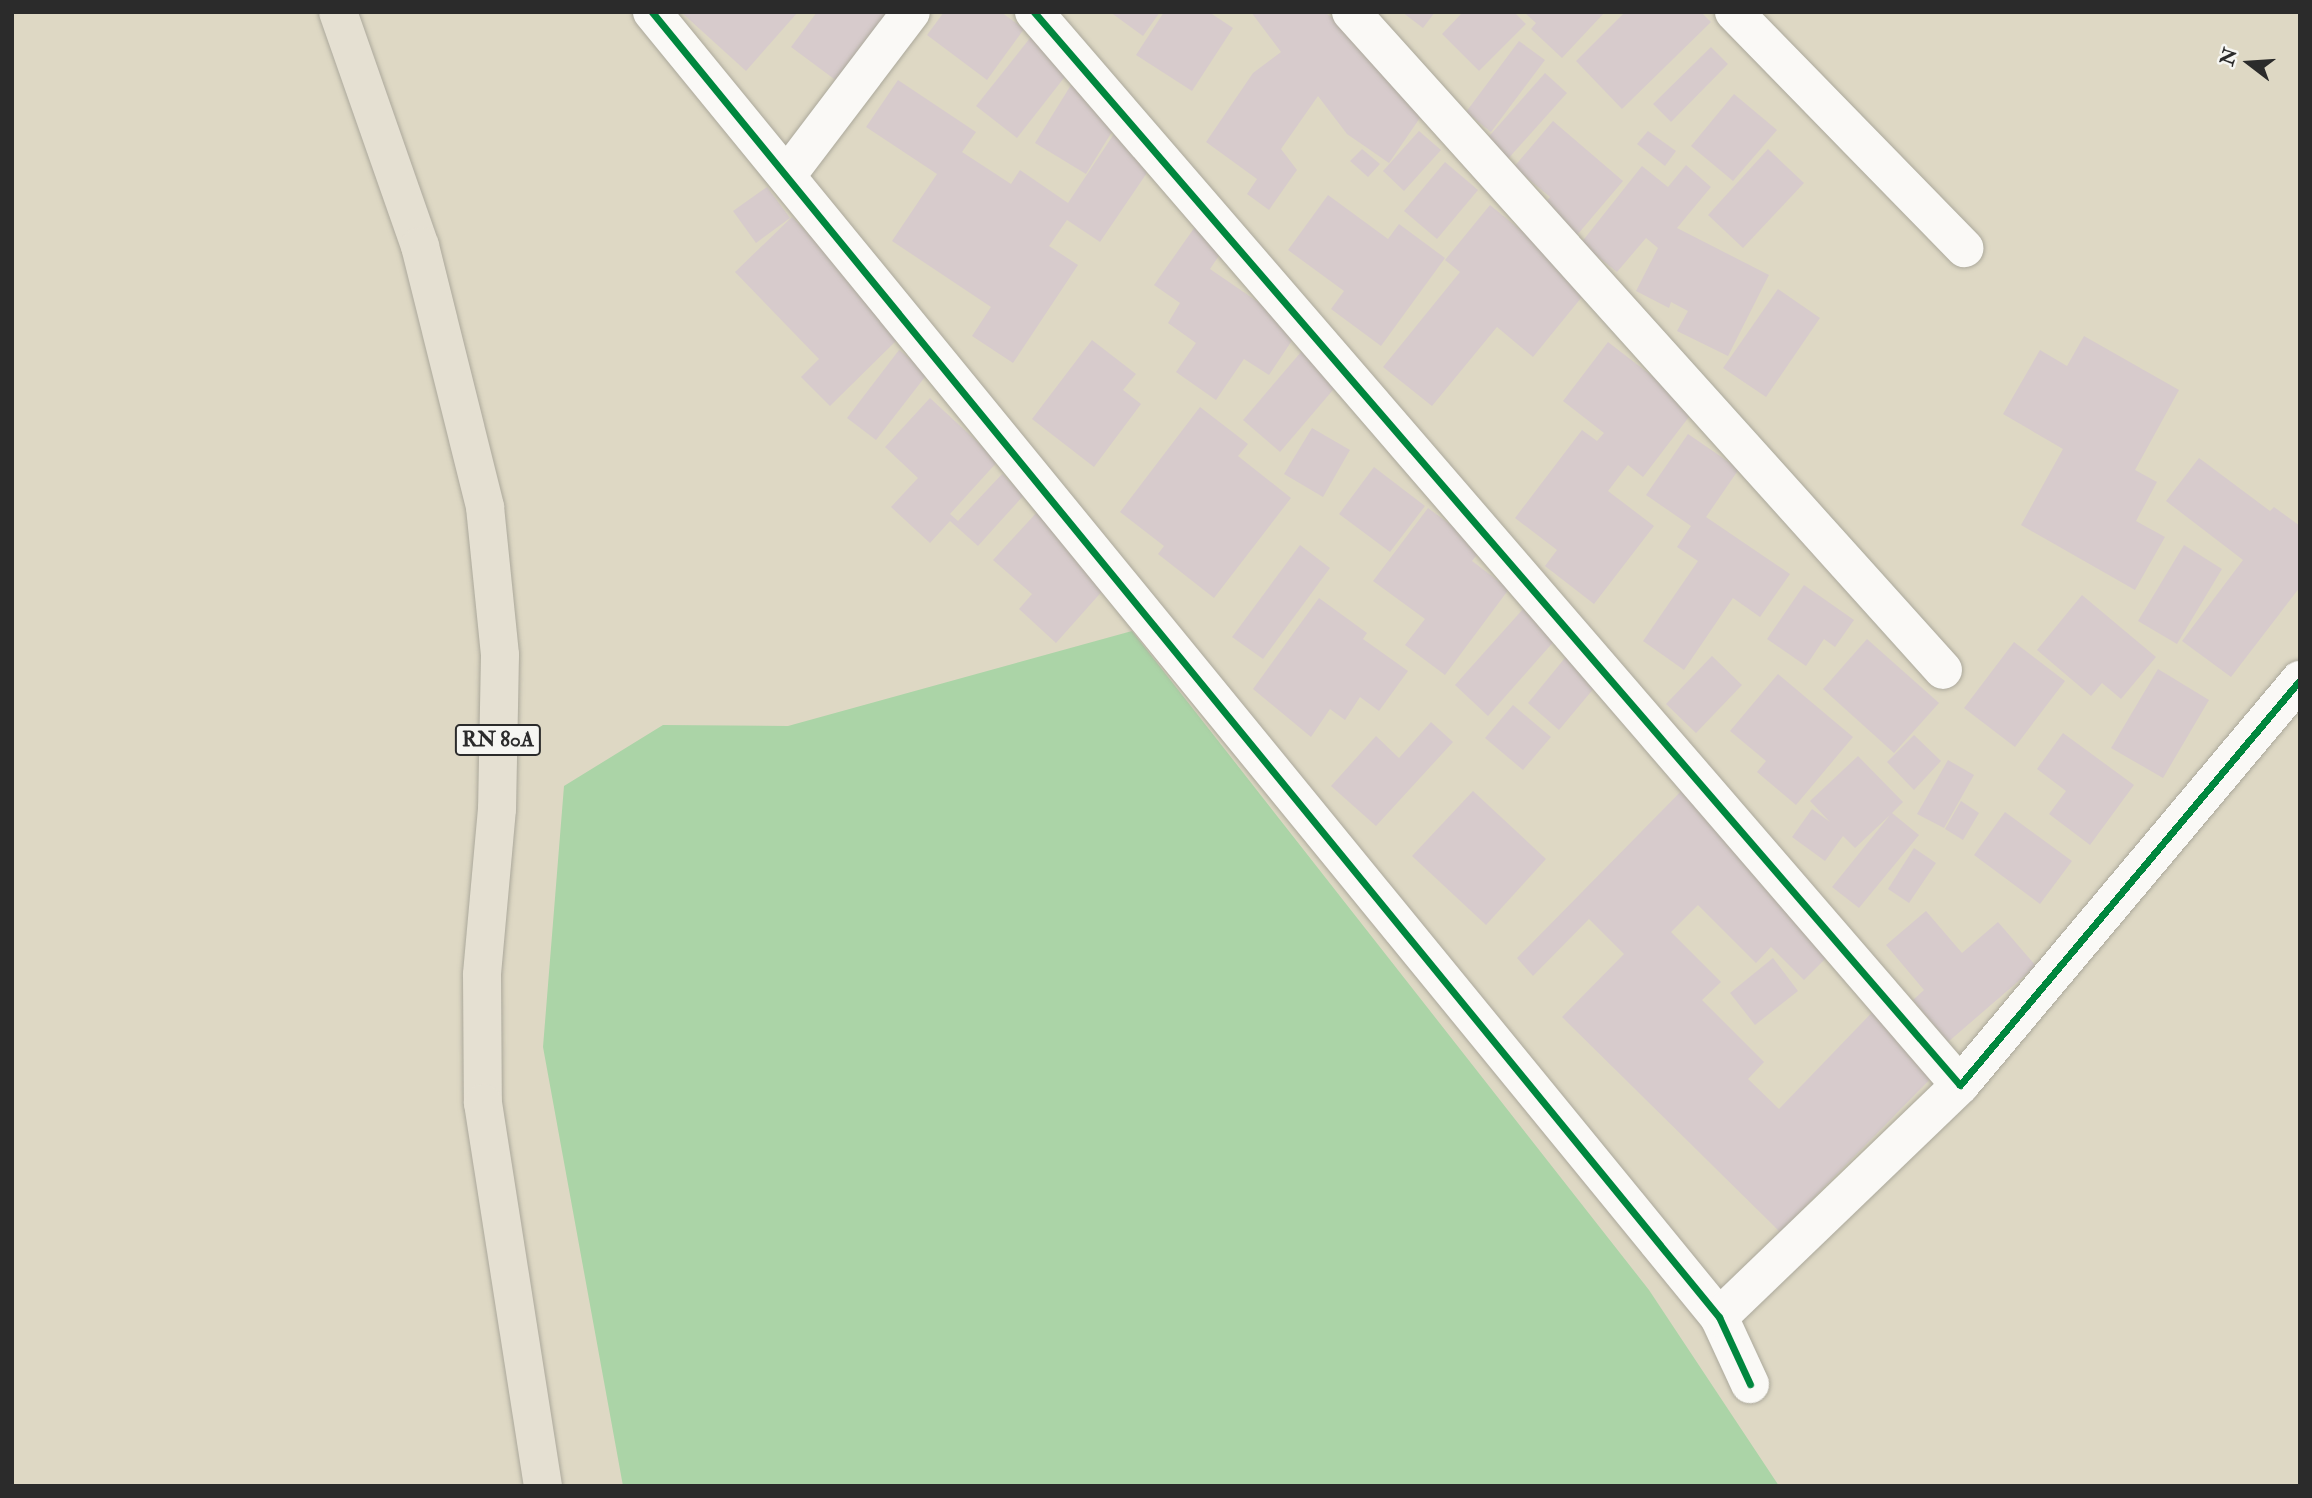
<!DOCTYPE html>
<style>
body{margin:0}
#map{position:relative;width:2312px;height:1498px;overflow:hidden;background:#ded8c4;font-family:"IM FELL Double Pica",serif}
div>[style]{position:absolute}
.green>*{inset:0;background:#abd4a7}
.building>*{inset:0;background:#d7cbcc}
.roads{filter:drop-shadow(0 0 2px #aba89b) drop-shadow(0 0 2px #aba89b)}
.minor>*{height:38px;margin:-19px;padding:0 19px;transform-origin:19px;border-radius:19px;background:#faf9f6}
.primary>*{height:38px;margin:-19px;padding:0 19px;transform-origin:19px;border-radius:19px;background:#e5e0d2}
.cycleway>*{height:7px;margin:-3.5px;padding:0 3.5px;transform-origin:3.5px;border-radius:3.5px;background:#00873e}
span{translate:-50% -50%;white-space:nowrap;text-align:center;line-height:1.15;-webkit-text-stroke:7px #f6f6f2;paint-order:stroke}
.shield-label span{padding:2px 5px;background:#f6f6f2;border:2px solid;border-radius:5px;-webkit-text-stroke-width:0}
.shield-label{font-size:21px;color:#2b2b2b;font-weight:700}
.frame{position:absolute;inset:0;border:14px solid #2b2b2b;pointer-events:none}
.north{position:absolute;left:2214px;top:28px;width:70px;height:70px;-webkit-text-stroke:5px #f6f6f2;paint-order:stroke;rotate:287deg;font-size:19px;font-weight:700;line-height:28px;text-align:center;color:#2b2b2b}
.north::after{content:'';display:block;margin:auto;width:24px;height:32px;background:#2b2b2b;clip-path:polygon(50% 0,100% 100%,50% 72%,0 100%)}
</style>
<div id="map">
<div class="green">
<div style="clip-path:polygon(1132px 631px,1649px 1290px,1779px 1486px,623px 1486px,543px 1047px,564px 786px,663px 725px,788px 726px)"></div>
</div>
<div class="building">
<div style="clip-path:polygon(681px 12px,798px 12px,746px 71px)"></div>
<div style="clip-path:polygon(817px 12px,912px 12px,853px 93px,791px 47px)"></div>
<div style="clip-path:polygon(944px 12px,1001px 12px,1024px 29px,987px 80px,927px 35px)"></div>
<div style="clip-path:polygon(1110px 12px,1160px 12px,1143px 36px)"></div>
<div style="clip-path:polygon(1164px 12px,1209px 12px,1233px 28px,1192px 91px,1136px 55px)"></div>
<div style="clip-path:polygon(1251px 12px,1324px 12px,1367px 42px,1424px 112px,1389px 163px,1347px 134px,1318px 96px,1281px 149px,1297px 170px,1269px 210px,1247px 194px,1257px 179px,1206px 142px,1253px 73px,1281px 52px)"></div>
<div style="clip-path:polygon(1402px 12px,1435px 12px,1423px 28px)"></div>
<div style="clip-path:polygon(1463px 12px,1514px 12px,1526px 24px,1479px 71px,1442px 34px)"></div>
<div style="clip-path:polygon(1524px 12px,1605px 12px,1562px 58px,1531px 29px,1536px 23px)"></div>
<div style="clip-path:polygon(1625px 12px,1701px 12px,1711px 22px,1622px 109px,1576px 61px)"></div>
<div style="clip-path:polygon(1034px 33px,1074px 65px,1017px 138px,976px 106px)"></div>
<div style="clip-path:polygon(1519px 41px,1545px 60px,1491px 132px,1466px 112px)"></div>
<div style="clip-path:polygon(1711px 47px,1728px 64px,1671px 122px,1653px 104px)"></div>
<div style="clip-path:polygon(1545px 73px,1567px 93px,1506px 161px,1484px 142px)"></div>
<div style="clip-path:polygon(898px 80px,976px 132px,962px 152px,1011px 184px,1020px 170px,1068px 203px,1116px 131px,1157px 158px,1100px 242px,1067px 220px,1049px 246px,1078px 265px,1013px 363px,972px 336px,991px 307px,892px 241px,937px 174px,866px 127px)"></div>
<div style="clip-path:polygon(1071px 85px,1121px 117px,1086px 174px,1035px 143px)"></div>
<div style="clip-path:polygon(1734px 94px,1777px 130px,1733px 181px,1691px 146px)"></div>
<div style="clip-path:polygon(1553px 121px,1623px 181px,1577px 235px,1543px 206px,1550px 197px,1514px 167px)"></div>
<div style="clip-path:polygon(1419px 131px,1441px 150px,1404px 191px,1383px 171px)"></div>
<div style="clip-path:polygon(1648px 131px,1676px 151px,1665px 166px,1637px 144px)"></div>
<div style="clip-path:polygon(1362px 149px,1380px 164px,1368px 177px,1350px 161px)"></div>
<div style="clip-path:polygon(1768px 149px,1804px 183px,1743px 248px,1708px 215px)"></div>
<div style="clip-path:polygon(1445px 162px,1478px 190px,1437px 239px,1404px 211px)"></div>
<div style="clip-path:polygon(1686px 165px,1711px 187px,1677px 228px,1769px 275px,1728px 356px,1677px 331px,1688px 311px,1671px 302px,1669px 308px,1636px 291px,1658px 248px,1646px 238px,1617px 272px,1581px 243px,1642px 166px,1668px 187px)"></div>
<div style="clip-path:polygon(767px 187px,790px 218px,756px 243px,733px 211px)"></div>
<div style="clip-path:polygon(1328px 195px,1388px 239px,1399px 224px,1445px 258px,1381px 346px,1331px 309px,1344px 291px,1288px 250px)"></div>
<div style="clip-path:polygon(1490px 205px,1590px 287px,1533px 357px,1497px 327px,1432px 406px,1383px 367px,1460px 272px,1445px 260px)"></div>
<div style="clip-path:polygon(1204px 214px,1233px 235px,1210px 269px,1299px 330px,1269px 375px,1244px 359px,1216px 400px,1176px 372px,1196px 343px,1168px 323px,1180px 303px,1154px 285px)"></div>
<div style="clip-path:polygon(792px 217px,904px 333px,830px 406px,801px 377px,819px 359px,735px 272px)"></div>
<div style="clip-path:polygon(1778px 289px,1820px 318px,1766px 397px,1723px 368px)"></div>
<div style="clip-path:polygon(2084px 336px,2179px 390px,2135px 470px,2157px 482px,2136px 521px,2165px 537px,2135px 590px,2021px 525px,2063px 449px,2003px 414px,2040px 350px,2067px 366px)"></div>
<div style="clip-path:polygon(1092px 340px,1136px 374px,1123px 390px,1141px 404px,1094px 467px,1032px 419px)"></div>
<div style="clip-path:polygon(1608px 342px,1695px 409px,1643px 477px,1628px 465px,1608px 491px,1654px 526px,1594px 604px,1545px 566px,1557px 550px,1515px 518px,1582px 430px,1597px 441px,1604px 433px,1563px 401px)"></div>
<div style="clip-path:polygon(899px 350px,928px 373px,876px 440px,847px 418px)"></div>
<div style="clip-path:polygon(1301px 352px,1338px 384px,1280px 452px,1243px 420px)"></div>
<div style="clip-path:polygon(930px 398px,998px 461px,950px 514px,958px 521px,1002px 474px,1024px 495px,978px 546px,950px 521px,930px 543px,891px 507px,918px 478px,885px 447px)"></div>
<div style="clip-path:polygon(1200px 407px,1248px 444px,1238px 456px,1291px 498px,1214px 598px,1158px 554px,1164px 546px,1120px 512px)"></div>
<div style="clip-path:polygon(1312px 428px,1350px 450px,1323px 497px,1284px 474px)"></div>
<div style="clip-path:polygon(1688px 434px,1739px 469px,1706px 517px,1790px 574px,1760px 617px,1733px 598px,1684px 670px,1643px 641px,1698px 561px,1677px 547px,1691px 526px,1646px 495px)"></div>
<div style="clip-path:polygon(2199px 458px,2270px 511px,2274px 507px,2300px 526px,2300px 587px,2231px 677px,2182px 641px,2243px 560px,2166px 501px)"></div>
<div style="clip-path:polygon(1374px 467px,1425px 506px,1390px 552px,1339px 514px)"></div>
<div style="clip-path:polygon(1428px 508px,1482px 548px,1472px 561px,1509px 589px,1445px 675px,1405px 645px,1425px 619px,1373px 581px)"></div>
<div style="clip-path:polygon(1038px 511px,1113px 579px,1056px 643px,1019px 609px,1032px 594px,993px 560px)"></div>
<div style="clip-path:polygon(1300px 545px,1330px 568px,1263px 659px,1232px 637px)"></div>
<div style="clip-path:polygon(2184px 545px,2222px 569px,2177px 644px,2138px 621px)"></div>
<div style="clip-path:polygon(1804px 585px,1854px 620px,1835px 647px,1824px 639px,1806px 666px,1767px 639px)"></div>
<div style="clip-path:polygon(2082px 595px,2156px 657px,2121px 699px,2102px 683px,2091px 696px,2037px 650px)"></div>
<div style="clip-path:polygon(1319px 598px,1367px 633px,1363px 639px,1408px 671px,1379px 711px,1360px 697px,1345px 720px,1330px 709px,1311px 737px,1253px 689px)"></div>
<div style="clip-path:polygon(1523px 609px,1556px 639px,1488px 716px,1455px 685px)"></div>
<div style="clip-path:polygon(1867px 639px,1939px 703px,1894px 753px,1823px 689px)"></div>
<div style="clip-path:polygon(1578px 642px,1610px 669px,1559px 730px,1528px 703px)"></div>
<div style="clip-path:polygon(2014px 642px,2065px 681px,2015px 747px,1964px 708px)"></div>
<div style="clip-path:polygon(1712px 656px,1742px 685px,1696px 733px,1666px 704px)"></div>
<div style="clip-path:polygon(2158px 669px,2209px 700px,2163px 778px,2111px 748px)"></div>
<div style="clip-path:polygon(1778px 674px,1853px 737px,1796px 805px,1757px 772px,1766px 761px,1730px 731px)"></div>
<div style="clip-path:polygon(1513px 705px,1551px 737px,1523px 770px,1485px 738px)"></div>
<div style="clip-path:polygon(1431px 722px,1453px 742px,1376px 826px,1331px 786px,1376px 736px,1399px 758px)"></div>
<div style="clip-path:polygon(2063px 733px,2134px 785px,2090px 845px,2049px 814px,2066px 791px,2037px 769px)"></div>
<div style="clip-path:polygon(1914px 735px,1941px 761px,1914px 790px,1887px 762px)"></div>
<div style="clip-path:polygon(1858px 756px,1903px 802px,1892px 813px,1919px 835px,1859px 908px,1832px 887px,1890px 815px,1855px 848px,1843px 836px,1825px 861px,1792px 837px,1812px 809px,1830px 822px,1810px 801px)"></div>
<div style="clip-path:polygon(1948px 760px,1974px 775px,1944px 828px,1917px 814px)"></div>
<div style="clip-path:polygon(1698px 774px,1835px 949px,1804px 980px,1771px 947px,1756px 963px,1698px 905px,1671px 932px,1721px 982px,1702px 1000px,1764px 1062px,1748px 1079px,1779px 1109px,1884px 1000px,1947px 1062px,1780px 1232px,1562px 1017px,1624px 954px,1589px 919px,1533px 976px,1517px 958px)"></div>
<div style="clip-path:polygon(1473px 791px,1546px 859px,1486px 925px,1412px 856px)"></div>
<div style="clip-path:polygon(1961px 801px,1979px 813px,1963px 840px,1945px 829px)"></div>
<div style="clip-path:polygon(2005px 812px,2072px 861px,2040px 904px,1974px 855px)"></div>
<div style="clip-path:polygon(1914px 848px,1936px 863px,1909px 903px,1888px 889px)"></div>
<div style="clip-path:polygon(1926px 911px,1962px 953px,1998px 922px,2036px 966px,1948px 1042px,1913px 1000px,1924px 990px,1886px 945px)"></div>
<div style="clip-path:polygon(1773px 958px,1798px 991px,1755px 1025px,1730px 993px)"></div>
</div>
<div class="roads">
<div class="minor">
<div style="left:652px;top:12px;width:1686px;rotate:50.73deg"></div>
<div style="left:1719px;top:1317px;width:74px;rotate:65.2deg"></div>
<div style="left:1034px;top:12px;width:1417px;rotate:49.21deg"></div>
<div style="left:1960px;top:1085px;width:529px;rotate:-49.99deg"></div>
<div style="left:1351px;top:12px;width:885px;rotate:48.02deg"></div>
<div style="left:1734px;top:12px;width:330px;rotate:45.7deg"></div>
<div style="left:788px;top:174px;width:203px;rotate:-52.8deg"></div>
<div style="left:1719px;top:1317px;width:335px;rotate:-43.9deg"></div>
</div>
<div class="primary">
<div style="left:338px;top:12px;width:248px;rotate:70.7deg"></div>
<div style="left:420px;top:246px;width:269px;rotate:76deg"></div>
<div style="left:485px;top:507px;width:149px;rotate:84.2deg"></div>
<div style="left:500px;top:655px;width:154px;rotate:91.1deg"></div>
<div style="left:497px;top:809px;width:167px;rotate:95.2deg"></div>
<div style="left:482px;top:975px;width:128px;rotate:89.6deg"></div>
<div style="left:483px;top:1103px;width:388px;rotate:81.1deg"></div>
</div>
</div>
<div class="cycleway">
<div style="left:652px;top:12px;width:1686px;rotate:50.73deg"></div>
<div style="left:1719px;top:1317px;width:74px;rotate:65.2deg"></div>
<div style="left:1034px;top:12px;width:1417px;rotate:49.21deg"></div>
<div style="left:1960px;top:1085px;width:529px;rotate:-49.99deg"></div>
</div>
<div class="shield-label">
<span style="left:498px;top:740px">RN 80A</span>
</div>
<div class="frame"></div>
<div class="north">N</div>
</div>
